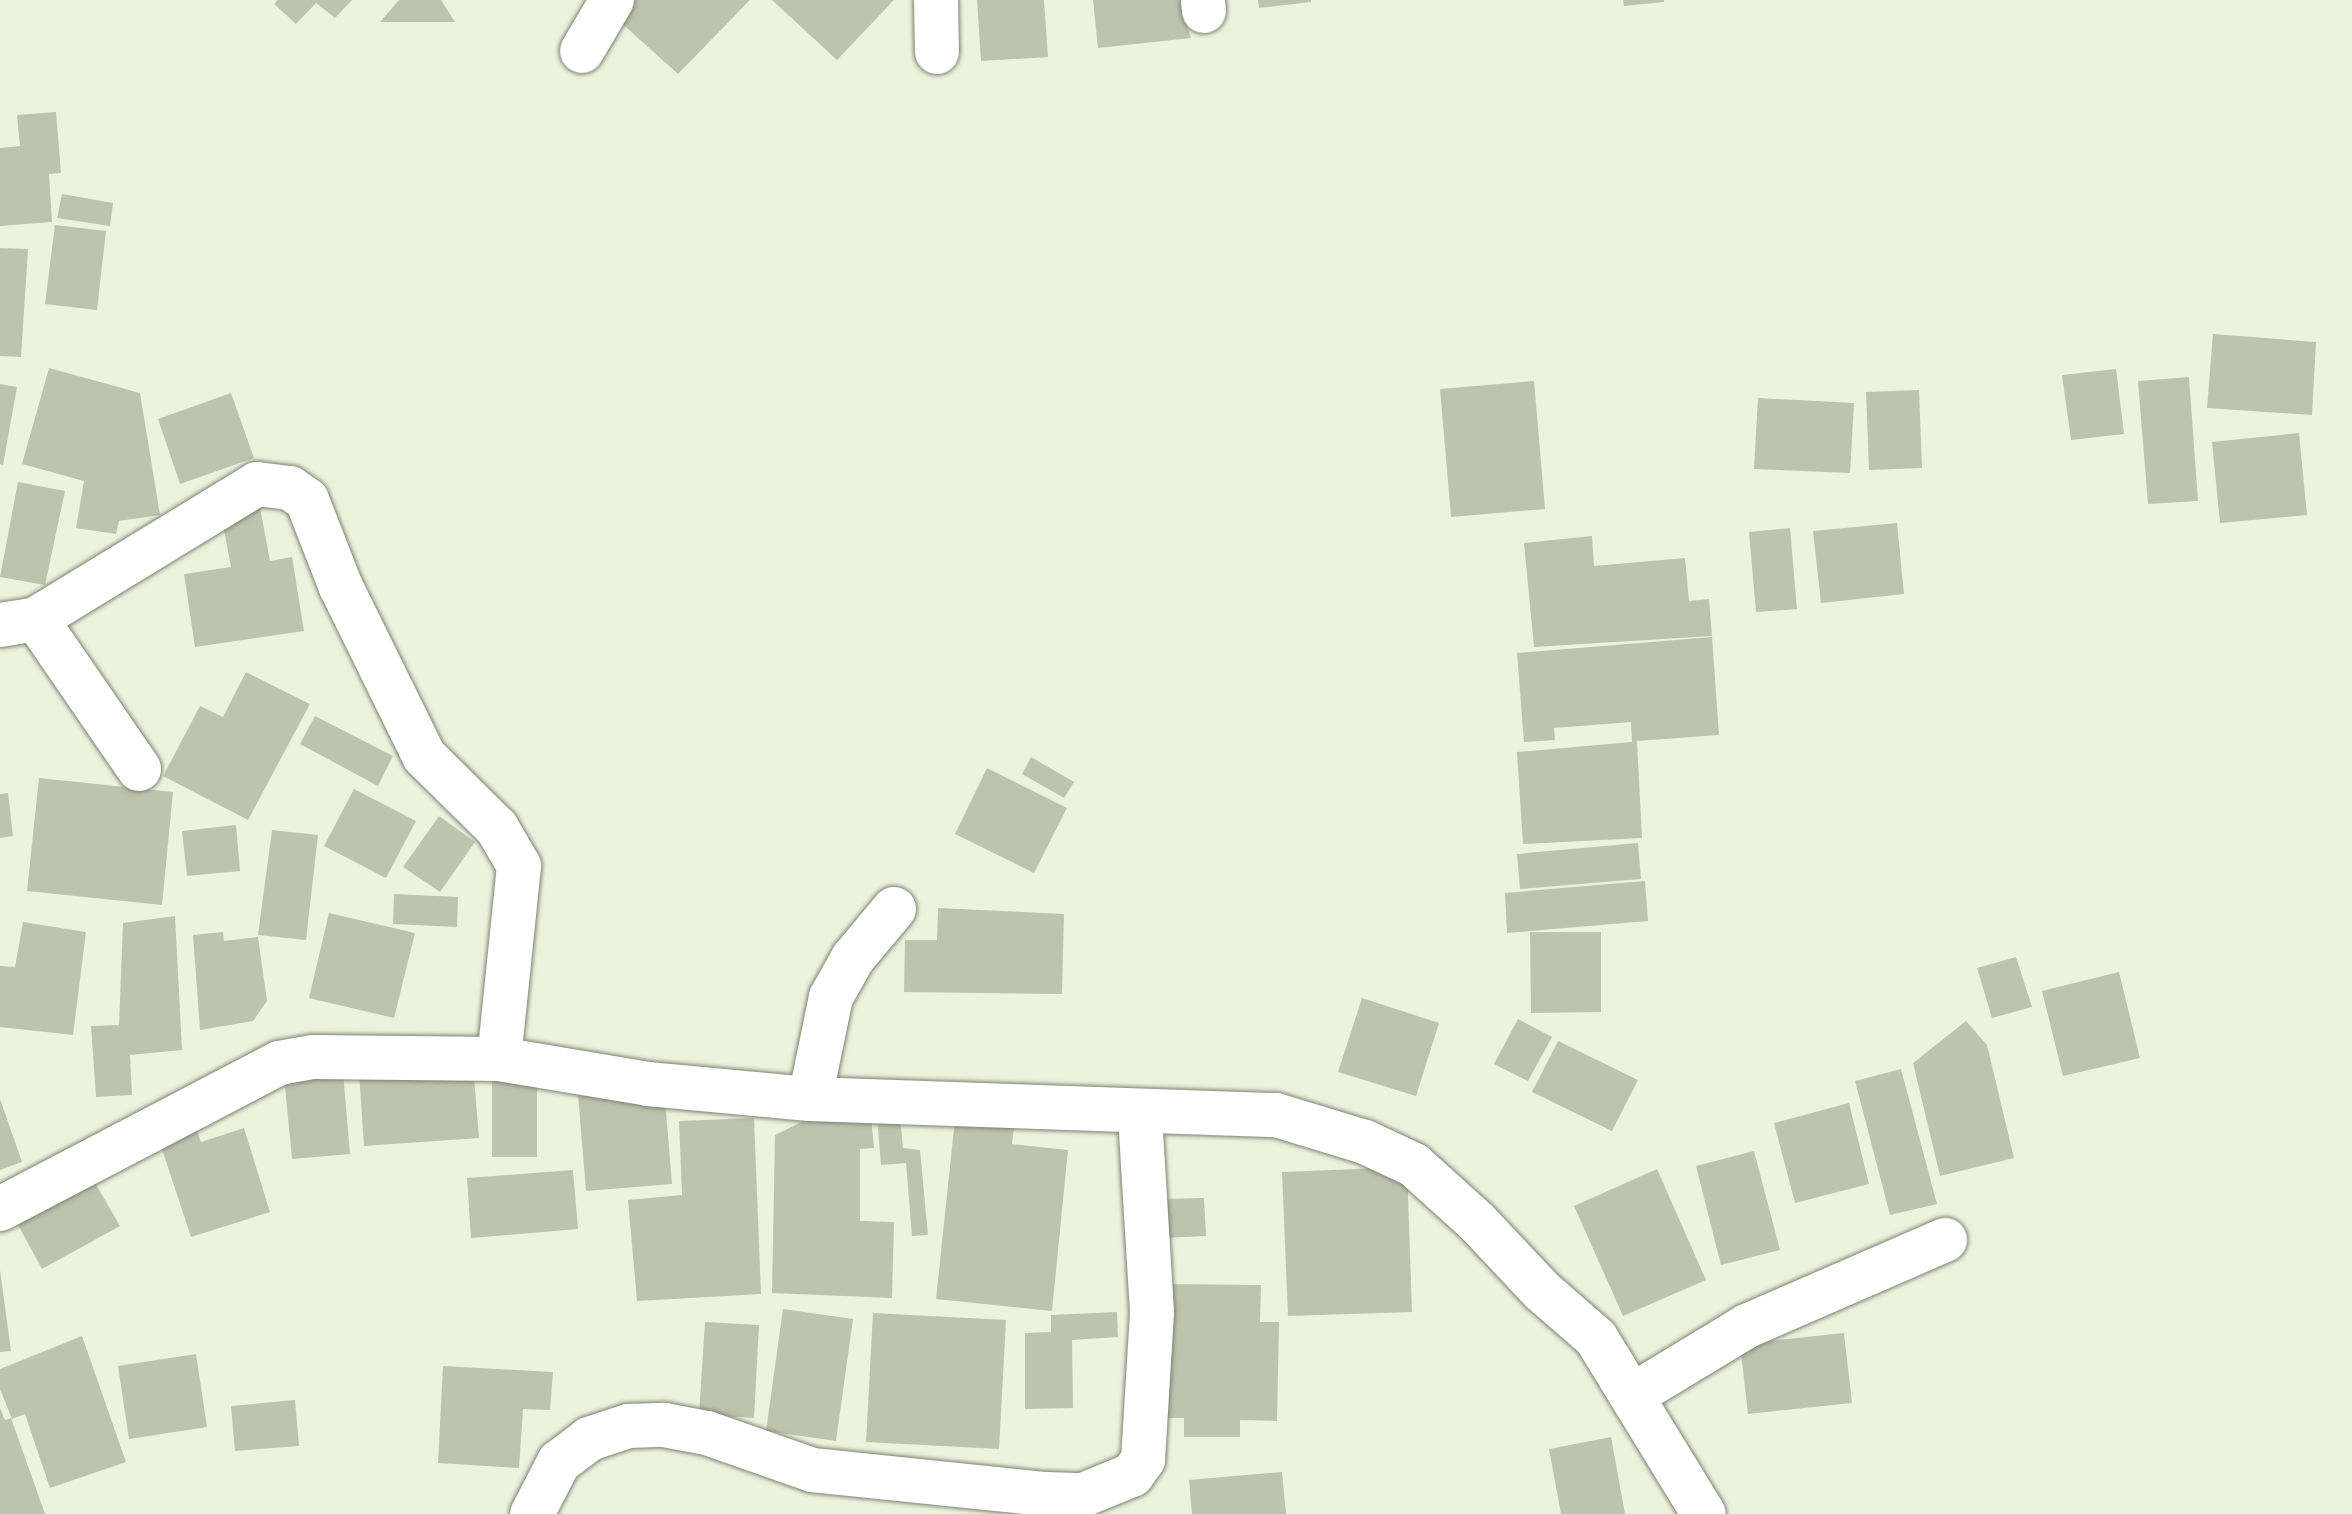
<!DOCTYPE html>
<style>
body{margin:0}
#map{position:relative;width:2352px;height:1514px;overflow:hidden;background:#edf2df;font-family:Georgia,serif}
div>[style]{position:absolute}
.building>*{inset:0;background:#bec3b0}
.roads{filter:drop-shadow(0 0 2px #7e8371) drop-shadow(0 0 2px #7e8371)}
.street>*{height:44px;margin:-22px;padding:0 22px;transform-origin:22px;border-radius:22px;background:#fff}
span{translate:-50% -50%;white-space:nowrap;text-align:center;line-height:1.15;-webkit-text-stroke:6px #fff;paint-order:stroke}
</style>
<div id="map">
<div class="building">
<div style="clip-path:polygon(278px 0,352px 0,335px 18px,316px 3px,296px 24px,274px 4px)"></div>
<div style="clip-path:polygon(399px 0,441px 0,455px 22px,380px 22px)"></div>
<div style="clip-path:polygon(636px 0,750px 0,678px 74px,618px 20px)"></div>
<div style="clip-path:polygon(772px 0,894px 0,837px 60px)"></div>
<div style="clip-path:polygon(977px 0,1044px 0,1048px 57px,981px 61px)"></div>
<div style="clip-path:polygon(1093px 0,1179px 0,1191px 38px,1098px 48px)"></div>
<div style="clip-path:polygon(1258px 0,1311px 0,1311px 2px,1259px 8px)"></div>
<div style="clip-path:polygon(1623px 0,1664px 0,1664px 2px,1624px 6px)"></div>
<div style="clip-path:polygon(56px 112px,61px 173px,49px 174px,52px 222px,0 226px,0 148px,20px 146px,17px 115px)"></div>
<div style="clip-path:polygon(62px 194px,113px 203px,110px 226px,57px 218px)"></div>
<div style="clip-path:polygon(55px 225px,106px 231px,97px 310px,45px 304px)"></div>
<div style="clip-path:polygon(0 248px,28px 249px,21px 357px,0 356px)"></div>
<div style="clip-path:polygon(2213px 334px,2316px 342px,2312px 415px,2207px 408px)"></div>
<div style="clip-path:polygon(49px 368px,140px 393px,160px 515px,119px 521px,116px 534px,76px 528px,84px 481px,22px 464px)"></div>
<div style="clip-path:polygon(2116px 369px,2124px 434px,2071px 440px,2062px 375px)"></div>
<div style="clip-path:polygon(2189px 377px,2198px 501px,2148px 504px,2138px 381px)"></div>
<div style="clip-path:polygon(1534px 381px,1545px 509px,1451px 517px,1440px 389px)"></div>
<div style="clip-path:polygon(0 384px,17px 387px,3px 465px,0 464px)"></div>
<div style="clip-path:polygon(1919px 390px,1922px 468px,1869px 470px,1866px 392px)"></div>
<div style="clip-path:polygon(231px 393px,254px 458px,180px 484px,158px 419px)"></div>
<div style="clip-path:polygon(1758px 398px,1854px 403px,1850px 473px,1754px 469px)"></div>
<div style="clip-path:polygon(2299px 433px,2307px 515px,2220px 523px,2212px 442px)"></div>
<div style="clip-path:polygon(18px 482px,65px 491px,45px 585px,0 577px)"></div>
<div style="clip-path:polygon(260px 507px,270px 561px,292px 557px,304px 631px,195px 647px,184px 574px,231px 567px,221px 514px)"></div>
<div style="clip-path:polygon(1897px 523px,1904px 594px,1821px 603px,1813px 531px)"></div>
<div style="clip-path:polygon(1790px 528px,1797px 609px,1756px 612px,1749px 532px)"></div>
<div style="clip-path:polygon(1592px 536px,1594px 566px,1685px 558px,1689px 601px,1709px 599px,1712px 636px,1534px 647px,1524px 543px)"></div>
<div style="clip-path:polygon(1712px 637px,1719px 735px,1637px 741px,1642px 838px,1523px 844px,1517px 752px,1632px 742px,1631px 722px,1554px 728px,1555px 740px,1524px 742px,1517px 653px)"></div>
<div style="clip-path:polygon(246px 672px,310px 704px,248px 820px,163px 776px,200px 706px,223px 717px)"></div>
<div style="clip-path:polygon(315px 716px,393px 756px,378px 786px,300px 744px)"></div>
<div style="clip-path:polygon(1031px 757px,1074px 782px,1064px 798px,1022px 774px)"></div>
<div style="clip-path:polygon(987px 768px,1067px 808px,1034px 873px,955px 834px)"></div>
<div style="clip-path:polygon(39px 778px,173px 792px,162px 905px,27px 891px)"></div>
<div style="clip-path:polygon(354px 789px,416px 821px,386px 878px,324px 846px)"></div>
<div style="clip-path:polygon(8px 793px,13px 836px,0 838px,0 794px)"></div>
<div style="clip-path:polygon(439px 816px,475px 842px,440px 892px,403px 867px)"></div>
<div style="clip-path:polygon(236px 825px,240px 871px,187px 876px,182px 831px)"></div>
<div style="clip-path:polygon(272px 830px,318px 835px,306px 940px,258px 935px)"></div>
<div style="clip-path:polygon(1638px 843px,1641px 879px,1520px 889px,1517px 854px)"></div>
<div style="clip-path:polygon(1645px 881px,1648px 921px,1507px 933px,1505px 893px)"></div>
<div style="clip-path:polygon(394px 894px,458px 897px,457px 927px,393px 924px)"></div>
<div style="clip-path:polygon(938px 908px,1064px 914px,1062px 994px,904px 992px,905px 940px,937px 940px)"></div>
<div style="clip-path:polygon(329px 913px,415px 933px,394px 1018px,309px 998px)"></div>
<div style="clip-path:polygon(175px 916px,182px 1050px,130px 1055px,132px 1095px,96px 1097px,91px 1026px,119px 1025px,123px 923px)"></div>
<div style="clip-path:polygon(23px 922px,86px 932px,73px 1035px,0 1027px,0 966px,15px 967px)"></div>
<div style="clip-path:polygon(223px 932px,224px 941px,258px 937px,267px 1001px,253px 1021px,200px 1030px,193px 935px)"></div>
<div style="clip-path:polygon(1530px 932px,1601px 932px,1601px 1012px,1531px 1013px)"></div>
<div style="clip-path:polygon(2016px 957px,2032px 1007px,1992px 1018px,1977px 968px)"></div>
<div style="clip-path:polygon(2119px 972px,2140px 1058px,2063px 1076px,2042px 991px)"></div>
<div style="clip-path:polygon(1362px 998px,1439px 1023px,1416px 1096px,1338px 1072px)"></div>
<div style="clip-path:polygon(1518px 1019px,1552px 1037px,1528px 1081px,1494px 1064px)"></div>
<div style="clip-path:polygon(1966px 1021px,1987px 1045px,2014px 1158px,1940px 1176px,1913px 1063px)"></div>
<div style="clip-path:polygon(1558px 1041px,1638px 1080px,1612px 1131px,1532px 1092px)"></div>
<div style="clip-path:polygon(342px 1061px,350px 1154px,292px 1159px,283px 1066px)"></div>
<div style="clip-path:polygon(473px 1064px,479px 1138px,364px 1146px,359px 1071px)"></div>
<div style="clip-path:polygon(1901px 1069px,1937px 1204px,1890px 1215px,1855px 1081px)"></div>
<div style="clip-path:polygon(492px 1080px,537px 1080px,537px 1157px,492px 1157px)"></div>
<div style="clip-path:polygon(664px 1087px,672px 1184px,586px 1191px,578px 1094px)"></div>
<div style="clip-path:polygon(0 1099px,22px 1162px,0 1170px)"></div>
<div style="clip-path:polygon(1849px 1103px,1869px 1184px,1795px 1203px,1774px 1123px)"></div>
<div style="clip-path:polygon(870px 1106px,874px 1148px,860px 1149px,860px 1221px,894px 1222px,892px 1298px,772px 1293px,775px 1135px,828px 1109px)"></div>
<div style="clip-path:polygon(900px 1115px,903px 1148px,920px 1150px,928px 1235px,912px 1236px,906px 1163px,881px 1165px,877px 1117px)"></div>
<div style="clip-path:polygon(192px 1118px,201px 1142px,244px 1128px,270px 1212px,191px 1237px,156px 1131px)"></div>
<div style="clip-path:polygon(754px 1118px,761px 1294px,637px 1301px,628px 1200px,682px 1195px,679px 1121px)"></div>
<div style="clip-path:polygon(955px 1119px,1014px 1127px,1012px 1144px,1068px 1150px,1052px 1311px,936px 1299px)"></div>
<div style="clip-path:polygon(1754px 1151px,1780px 1250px,1721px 1265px,1696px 1166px)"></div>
<div style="clip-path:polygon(1407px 1167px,1412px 1312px,1288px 1316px,1282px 1172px)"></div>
<div style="clip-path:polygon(1657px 1169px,1706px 1280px,1623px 1316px,1574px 1206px)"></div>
<div style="clip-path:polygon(573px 1170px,578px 1229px,471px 1238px,467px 1178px)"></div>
<div style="clip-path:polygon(94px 1181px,120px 1226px,42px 1269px,17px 1223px)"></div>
<div style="clip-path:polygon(1204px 1198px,1206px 1236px,1163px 1238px,1162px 1199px)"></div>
<div style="clip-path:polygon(0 1270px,11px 1351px,0 1352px)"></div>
<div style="clip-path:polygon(1162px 1284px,1261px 1285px,1260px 1322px,1279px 1322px,1277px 1421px,1240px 1420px,1240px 1437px,1184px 1437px,1184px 1418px,1161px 1418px)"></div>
<div style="clip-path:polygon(783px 1309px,853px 1319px,836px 1441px,766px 1431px)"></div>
<div style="clip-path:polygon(1117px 1312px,1118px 1337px,1072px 1340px,1073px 1408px,1025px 1409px,1025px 1333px,1051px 1332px,1051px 1315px)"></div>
<div style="clip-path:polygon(873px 1313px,1006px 1320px,999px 1449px,866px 1442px)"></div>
<div style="clip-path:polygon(705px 1322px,759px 1325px,754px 1418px,699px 1415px)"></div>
<div style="clip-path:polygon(1844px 1333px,1852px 1403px,1748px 1414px,1740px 1344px)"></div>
<div style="clip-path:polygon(82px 1336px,126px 1462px,50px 1488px,25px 1414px,12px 1419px,0 1389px,0 1369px)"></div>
<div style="clip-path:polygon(196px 1354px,207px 1427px,129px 1439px,118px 1366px)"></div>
<div style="clip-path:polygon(443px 1366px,553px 1372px,550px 1410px,523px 1409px,519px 1468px,438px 1463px)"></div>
<div style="clip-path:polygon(295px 1400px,299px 1446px,235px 1451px,231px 1406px)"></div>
<div style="clip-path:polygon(0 1408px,5px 1420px,11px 1418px,45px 1514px,0 1514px)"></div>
<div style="clip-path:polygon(1611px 1437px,1625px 1514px,1561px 1514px,1549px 1449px)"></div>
<div style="clip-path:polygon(1282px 1472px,1286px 1514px,1192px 1514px,1189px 1480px)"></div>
</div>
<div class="roads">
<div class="street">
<div style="left:936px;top:0;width:52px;rotate:88.9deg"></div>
<div style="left:1203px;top:0;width:11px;rotate:85deg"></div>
<div style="left:582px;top:51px;width:59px;rotate:-59.5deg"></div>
<div style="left:36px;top:619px;width:182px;rotate:55.5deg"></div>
<div style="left:0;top:625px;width:36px;rotate:-9deg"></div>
<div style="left:36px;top:619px;width:259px;rotate:-31.4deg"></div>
<div style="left:257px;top:484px;width:33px;rotate:7deg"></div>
<div style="left:290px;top:488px;width:21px;rotate:35deg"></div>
<div style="left:307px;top:500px;width:93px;rotate:68.7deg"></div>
<div style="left:341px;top:587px;width:188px;rotate:63.8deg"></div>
<div style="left:424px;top:756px;width:103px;rotate:44.6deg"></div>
<div style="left:497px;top:828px;width:44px;rotate:59.9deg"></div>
<div style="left:519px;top:866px;width:194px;rotate:95.9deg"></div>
<div style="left:810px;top:1099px;width:104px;rotate:-78.4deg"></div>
<div style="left:831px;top:997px;width:45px;rotate:-60.6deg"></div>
<div style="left:853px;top:958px;width:64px;rotate:-50.1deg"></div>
<div style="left:0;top:1209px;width:315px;rotate:-27.6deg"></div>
<div style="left:279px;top:1063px;width:35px;rotate:-10deg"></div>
<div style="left:313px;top:1057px;width:186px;rotate:0.6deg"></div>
<div style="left:499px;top:1059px;width:151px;rotate:9.5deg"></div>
<div style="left:648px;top:1084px;width:163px;rotate:5.3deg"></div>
<div style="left:810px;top:1099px;width:466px;rotate:2deg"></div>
<div style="left:1276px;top:1115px;width:93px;rotate:16.9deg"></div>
<div style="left:1365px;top:1142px;width:54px;rotate:25.1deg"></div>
<div style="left:1414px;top:1165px;width:85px;rotate:42.1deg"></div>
<div style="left:1477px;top:1222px;width:95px;rotate:46.7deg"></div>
<div style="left:1542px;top:1291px;width:72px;rotate:41deg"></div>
<div style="left:1596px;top:1338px;width:206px;rotate:58.5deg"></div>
<div style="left:1633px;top:1395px;width:133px;rotate:-31.2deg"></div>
<div style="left:1747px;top:1326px;width:216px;rotate:-23.5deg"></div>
<div style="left:532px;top:1514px;width:59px;rotate:-62.6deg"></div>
<div style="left:559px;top:1462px;width:38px;rotate:-37deg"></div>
<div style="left:589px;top:1439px;width:41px;rotate:-18.4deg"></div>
<div style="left:628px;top:1426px;width:36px;rotate:-2deg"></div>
<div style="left:664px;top:1425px;width:44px;rotate:10.5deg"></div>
<div style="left:707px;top:1433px;width:111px;rotate:19.4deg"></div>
<div style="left:812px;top:1470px;width:235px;rotate:5.9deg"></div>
<div style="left:1046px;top:1494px;width:37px;rotate:2deg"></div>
<div style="left:1083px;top:1495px;width:53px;rotate:-22.2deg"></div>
<div style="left:1132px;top:1475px;width:19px;rotate:-54deg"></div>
<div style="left:1143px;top:1460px;width:148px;rotate:-86.5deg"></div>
<div style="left:1152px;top:1312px;width:198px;rotate:-93.5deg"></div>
</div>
</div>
</div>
